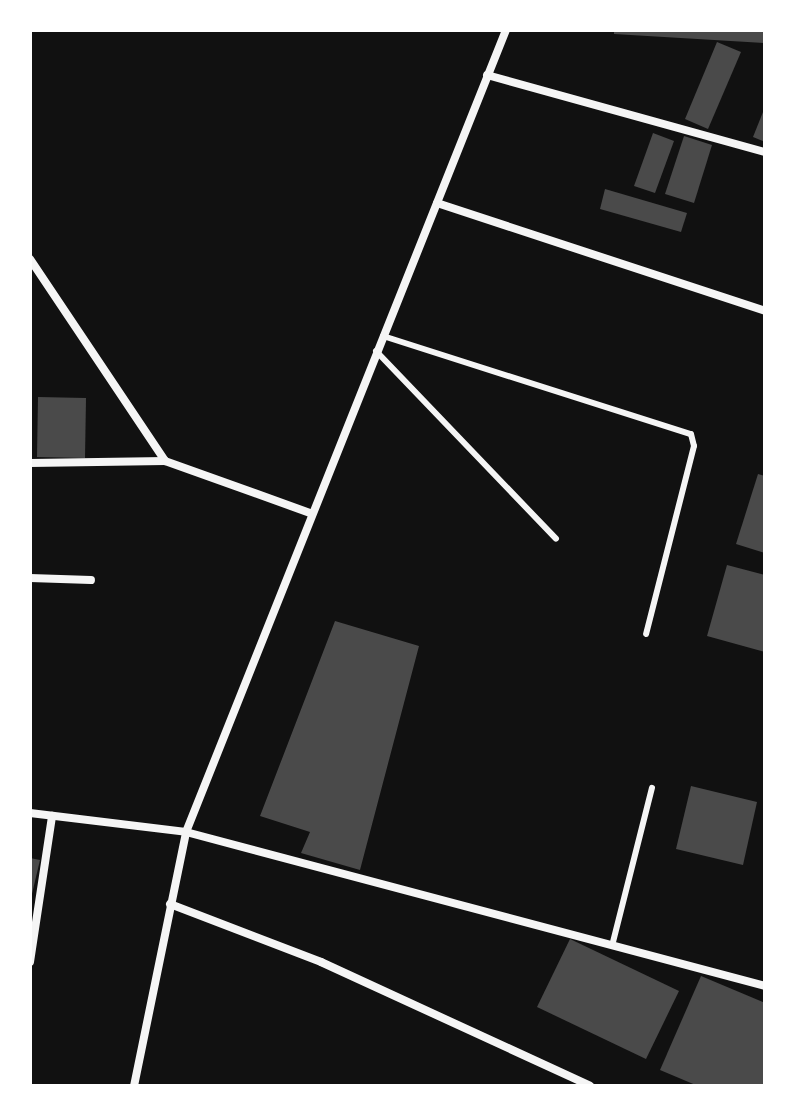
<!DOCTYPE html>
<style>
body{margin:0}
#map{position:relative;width:795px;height:1116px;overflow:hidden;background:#111;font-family:"Noto Serif",serif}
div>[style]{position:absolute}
.building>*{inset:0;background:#4a4a4a}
.service>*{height:6px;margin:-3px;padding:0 3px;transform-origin:3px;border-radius:3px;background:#f5f5f5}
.minor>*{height:8px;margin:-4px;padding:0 4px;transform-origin:4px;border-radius:4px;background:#f5f5f5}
span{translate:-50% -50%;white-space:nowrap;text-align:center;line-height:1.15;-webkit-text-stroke:6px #fff;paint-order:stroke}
.frame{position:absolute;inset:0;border:32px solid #fff;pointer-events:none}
</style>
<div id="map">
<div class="building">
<div style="clip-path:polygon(614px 30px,765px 30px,765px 43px,614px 34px)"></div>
<div style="clip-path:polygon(717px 42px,741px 52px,708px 129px,685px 119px)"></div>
<div style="clip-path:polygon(765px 107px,765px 142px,753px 137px)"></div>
<div style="clip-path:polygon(653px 133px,674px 141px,655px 193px,634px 186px)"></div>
<div style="clip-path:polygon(684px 136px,712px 145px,694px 203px,665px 194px)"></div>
<div style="clip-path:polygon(605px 189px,687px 213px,681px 232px,600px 209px)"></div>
<div style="clip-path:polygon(38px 397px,86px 398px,85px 458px,37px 457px)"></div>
<div style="clip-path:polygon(758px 474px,765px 476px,765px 553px,736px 544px)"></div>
<div style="clip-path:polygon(727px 565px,765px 575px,765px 652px,707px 636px)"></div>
<div style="clip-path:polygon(335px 621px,419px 646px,360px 870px,301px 853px,310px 832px,260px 816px)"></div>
<div style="clip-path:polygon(691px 786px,757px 802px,743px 865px,676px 849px)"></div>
<div style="clip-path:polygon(30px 858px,40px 860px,31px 898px,30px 898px)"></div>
<div style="clip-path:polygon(570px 939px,679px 991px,646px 1059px,537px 1007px)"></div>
<div style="clip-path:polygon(701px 976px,765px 1003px,765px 1086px,698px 1086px,660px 1070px)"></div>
</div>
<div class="service">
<div style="left:383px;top:336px;width:323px;rotate:17.7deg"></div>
<div style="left:691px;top:434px;width:12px;rotate:76deg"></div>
<div style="left:694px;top:446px;width:194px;rotate:104.3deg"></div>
<div style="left:376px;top:351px;width:260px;rotate:46.2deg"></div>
<div style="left:613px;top:942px;width:159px;rotate:-75.8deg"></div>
</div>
<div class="minor">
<div style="left:487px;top:75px;width:288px;rotate:15.5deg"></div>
<div style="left:437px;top:203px;width:345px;rotate:18.2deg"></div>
<div style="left:30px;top:259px;width:243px;rotate:56.2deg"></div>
<div style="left:30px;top:463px;width:135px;rotate:-0.8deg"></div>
<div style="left:165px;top:461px;width:154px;rotate:19.7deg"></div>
<div style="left:30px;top:578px;width:61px;rotate:1.9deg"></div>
<div style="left:30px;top:813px;width:157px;rotate:6.9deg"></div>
<div style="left:186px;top:832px;width:599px;rotate:14.89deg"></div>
<div style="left:170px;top:904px;width:162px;rotate:21deg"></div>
<div style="left:321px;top:962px;width:296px;rotate:24.7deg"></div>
<div style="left:30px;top:962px;width:148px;rotate:-81.4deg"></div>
<div style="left:134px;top:1086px;width:259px;rotate:-78.4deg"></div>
<div style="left:186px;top:832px;width:863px;rotate:-68.25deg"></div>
</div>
<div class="frame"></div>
</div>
